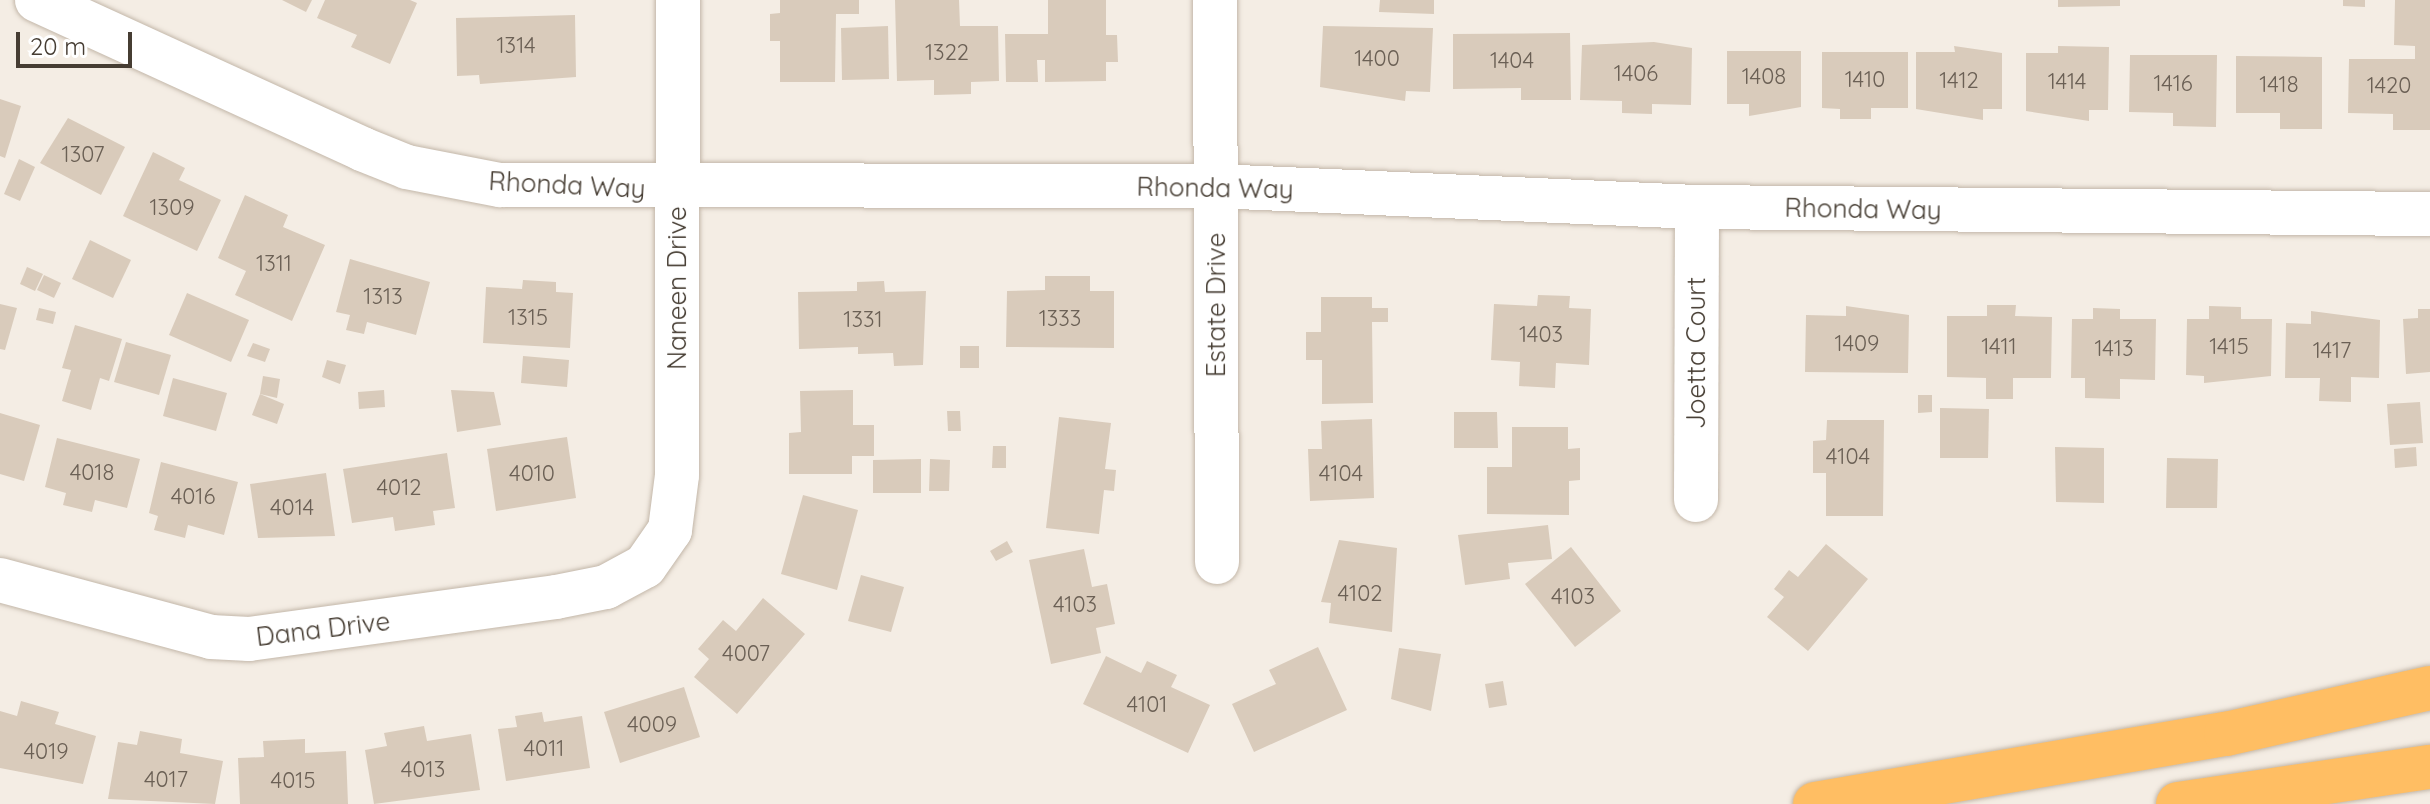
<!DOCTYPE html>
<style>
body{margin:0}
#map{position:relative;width:2430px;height:804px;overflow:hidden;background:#f4ede4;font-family:Quicksand,sans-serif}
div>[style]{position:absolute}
.building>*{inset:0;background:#d9cbbb}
.roads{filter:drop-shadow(0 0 2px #c3b7a9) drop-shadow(0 0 2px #c3b7a9)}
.street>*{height:44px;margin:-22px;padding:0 22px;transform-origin:22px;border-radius:22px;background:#fff}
.highway>*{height:44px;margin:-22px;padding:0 22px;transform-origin:22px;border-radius:22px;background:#ffbe63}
span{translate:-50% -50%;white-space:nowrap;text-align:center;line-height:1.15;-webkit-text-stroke:6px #fff;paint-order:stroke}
.number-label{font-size:22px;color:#6b6055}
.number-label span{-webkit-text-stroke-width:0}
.street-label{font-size:26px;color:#463d33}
.scale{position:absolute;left:16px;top:32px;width:116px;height:36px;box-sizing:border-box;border:4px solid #463d33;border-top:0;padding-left:10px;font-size:24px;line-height:28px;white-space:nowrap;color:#463d33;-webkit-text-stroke:6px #fff;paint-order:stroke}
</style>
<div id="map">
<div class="building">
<div style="clip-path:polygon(282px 0,312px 0,306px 12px)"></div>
<div style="clip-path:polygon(325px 0,410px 0,417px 3px,390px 64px,351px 47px,357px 35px,317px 18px)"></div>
<div style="clip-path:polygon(780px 0,859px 0,859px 14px,836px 14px,835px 82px,780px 82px,780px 41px,770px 41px,770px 14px,780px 13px)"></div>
<div style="clip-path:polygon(895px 0,959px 0,960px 26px,998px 26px,999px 81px,971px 82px,971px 94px,934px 95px,934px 80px,897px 81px)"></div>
<div style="clip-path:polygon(1048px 0,1106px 0,1106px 35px,1117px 35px,1118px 62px,1106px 62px,1106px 81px,1045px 82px,1045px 60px,1037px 60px,1038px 82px,1006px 82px,1005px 34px,1048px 34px)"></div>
<div style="clip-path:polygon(1380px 0,1434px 0,1434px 14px,1379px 12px)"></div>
<div style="clip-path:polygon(2058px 0,2120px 0,2120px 6px,2058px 7px)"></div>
<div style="clip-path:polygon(2343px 0,2365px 0,2365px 7px,2343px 6px)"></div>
<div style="clip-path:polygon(2395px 0,2430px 0,2430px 130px,2393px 130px,2393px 114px,2348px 113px,2349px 59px,2415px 59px,2415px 46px,2394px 45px)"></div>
<div style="clip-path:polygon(575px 15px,576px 77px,480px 84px,479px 75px,457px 76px,456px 18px)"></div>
<div style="clip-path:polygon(888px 26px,889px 79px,842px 80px,841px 28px)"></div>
<div style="clip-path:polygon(1323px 26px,1433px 28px,1430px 92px,1406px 91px,1405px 101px,1320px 87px)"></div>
<div style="clip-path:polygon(1570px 33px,1571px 100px,1521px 100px,1521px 88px,1453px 89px,1453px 34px)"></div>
<div style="clip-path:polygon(1654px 42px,1692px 48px,1691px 105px,1652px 104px,1652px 114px,1622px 113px,1622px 101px,1580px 100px,1582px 45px)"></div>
<div style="clip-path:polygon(1954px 46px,2002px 53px,2002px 109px,1983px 109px,1983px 120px,1916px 109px,1916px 52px,1955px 52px)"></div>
<div style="clip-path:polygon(2058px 46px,2109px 47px,2108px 110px,2089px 110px,2089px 121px,2026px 111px,2026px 53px,2058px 53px)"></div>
<div style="clip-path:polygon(1727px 51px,1801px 51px,1801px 107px,1749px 116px,1749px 104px,1727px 104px)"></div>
<div style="clip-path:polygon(1822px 52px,1908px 52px,1908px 108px,1871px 108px,1871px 119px,1840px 119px,1840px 109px,1822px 108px)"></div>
<div style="clip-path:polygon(2130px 55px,2217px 55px,2216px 127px,2173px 126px,2173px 113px,2129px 112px)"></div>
<div style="clip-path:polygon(2236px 56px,2322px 57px,2322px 129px,2280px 129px,2280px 113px,2236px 113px)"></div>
<div style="clip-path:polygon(0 99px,21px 106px,5px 158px,0 156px)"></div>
<div style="clip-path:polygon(68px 118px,125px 147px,101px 195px,40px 163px)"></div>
<div style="clip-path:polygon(153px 152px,185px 168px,179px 180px,221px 200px,197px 251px,123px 216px)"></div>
<div style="clip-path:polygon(19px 159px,35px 167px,20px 201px,4px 194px)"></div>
<div style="clip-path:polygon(245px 195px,288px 215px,283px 227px,325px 245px,292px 321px,235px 295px,246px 271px,218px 258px)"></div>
<div style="clip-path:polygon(90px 240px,131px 260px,113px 298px,72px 279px)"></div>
<div style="clip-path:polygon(350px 259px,430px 282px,416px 335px,367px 322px,364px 334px,346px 330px,350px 315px,336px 312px)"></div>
<div style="clip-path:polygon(27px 267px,43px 274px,35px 291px,20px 284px)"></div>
<div style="clip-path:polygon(44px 275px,61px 283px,54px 298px,37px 290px)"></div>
<div style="clip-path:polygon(1045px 276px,1090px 276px,1090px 291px,1114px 291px,1114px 348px,1006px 347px,1007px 291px,1045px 290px)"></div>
<div style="clip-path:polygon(523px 280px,556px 282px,556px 292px,573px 293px,570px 348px,483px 343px,486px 287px,522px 289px)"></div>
<div style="clip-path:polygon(884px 281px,885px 292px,926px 291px,923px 365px,894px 366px,893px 353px,858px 354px,858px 347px,799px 349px,798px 292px,857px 291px,857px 282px)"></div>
<div style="clip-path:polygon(187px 293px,249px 320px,231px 362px,169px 335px)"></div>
<div style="clip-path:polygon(1538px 295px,1570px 296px,1569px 308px,1591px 309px,1589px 365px,1556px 363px,1555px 388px,1519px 386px,1520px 362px,1491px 360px,1494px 304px,1537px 306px)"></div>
<div style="clip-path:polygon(1321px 297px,1372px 297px,1372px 308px,1388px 308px,1388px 322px,1372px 322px,1373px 403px,1322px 404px,1322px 360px,1306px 360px,1306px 332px,1321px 332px)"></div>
<div style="clip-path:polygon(0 304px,17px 308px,5px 350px,0 349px)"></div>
<div style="clip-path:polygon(1987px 305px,2016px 305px,2015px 316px,2052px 317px,2051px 378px,2013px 378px,2013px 399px,1986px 399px,1986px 378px,1947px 377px,1947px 316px,1987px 316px)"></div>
<div style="clip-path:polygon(1846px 306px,1909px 315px,1908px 373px,1805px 372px,1806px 315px,1846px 316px)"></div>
<div style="clip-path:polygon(2209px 306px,2241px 307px,2241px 319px,2272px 319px,2271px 376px,2204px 383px,2204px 376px,2186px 375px,2187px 319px,2209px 319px)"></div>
<div style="clip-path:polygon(39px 308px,56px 312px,53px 324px,36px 320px)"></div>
<div style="clip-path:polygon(2093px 308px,2120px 309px,2120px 319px,2156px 319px,2155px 380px,2120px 379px,2120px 399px,2085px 398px,2085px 378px,2071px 378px,2072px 319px,2093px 319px)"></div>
<div style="clip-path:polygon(2418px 309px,2430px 309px,2430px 372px,2406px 374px,2403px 319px,2418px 318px)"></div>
<div style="clip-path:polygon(2311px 311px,2380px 320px,2379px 378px,2351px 377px,2351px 402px,2319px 401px,2320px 378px,2285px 378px,2286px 323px,2311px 324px)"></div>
<div style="clip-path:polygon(75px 325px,122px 339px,109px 381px,100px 378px,91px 410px,62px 401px,71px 370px,62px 368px)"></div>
<div style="clip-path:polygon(126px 342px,171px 355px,159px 395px,114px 382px)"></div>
<div style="clip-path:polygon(253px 343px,270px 349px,265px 362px,247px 356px)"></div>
<div style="clip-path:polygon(960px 346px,979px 346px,979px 368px,960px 368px)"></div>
<div style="clip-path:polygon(523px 356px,569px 360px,567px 387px,521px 383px)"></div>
<div style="clip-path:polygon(327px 360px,346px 365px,340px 384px,322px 377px)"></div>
<div style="clip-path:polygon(263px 376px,280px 379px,277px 398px,260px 394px)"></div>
<div style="clip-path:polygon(173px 378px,227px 393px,216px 431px,163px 416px)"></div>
<div style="clip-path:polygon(384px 390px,385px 407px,359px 409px,358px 392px)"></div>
<div style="clip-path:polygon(451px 390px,494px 392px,501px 425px,457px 432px)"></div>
<div style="clip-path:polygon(853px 390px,853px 425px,874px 425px,874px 456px,852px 456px,852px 474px,789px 474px,789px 433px,801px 432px,800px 391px)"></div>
<div style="clip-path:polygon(260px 394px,284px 404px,277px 424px,252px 415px)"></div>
<div style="clip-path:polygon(1918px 395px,1932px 395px,1932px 412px,1918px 413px)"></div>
<div style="clip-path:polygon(2420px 402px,2423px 443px,2390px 445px,2387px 404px)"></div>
<div style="clip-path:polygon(1940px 408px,1989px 409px,1988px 458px,1940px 458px)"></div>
<div style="clip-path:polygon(947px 411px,960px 411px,961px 431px,948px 431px)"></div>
<div style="clip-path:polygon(1454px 412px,1497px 412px,1498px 448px,1454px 448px)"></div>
<div style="clip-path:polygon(0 413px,40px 425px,24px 481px,0 474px)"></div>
<div style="clip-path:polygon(1059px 417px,1111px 423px,1105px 469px,1116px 470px,1114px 491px,1104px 490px,1099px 534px,1046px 528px)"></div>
<div style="clip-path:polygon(1372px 419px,1374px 498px,1310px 501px,1308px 449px,1322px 449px,1321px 421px)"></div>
<div style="clip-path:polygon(1827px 420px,1884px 420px,1883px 516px,1826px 516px,1826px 473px,1813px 473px,1813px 441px,1826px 440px)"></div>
<div style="clip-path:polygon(1512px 427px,1568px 427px,1568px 449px,1580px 448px,1580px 480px,1569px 481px,1569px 515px,1487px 514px,1487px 467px,1512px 467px)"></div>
<div style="clip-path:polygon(567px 437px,576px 498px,496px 511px,487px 449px)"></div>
<div style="clip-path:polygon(57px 438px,140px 459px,127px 508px,95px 500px,92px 512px,63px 505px,66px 493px,45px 487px)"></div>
<div style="clip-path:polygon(993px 446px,1006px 446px,1006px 468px,992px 468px)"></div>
<div style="clip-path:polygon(2055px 447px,2104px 448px,2104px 503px,2056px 502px)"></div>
<div style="clip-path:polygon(2416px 447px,2417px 466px,2395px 468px,2394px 449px)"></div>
<div style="clip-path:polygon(447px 453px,455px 508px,433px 511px,435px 525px,395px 531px,393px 517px,352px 523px,343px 469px)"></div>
<div style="clip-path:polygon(2167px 458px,2218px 459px,2217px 508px,2166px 508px)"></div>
<div style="clip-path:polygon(921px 459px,921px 493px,873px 493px,873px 460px)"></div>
<div style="clip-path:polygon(930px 459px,950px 460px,949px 491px,929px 491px)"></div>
<div style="clip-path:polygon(161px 462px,238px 482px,224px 535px,188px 525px,185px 538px,154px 530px,158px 516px,149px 513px)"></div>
<div style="clip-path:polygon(326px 473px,335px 536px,258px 538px,250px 484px)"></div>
<div style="clip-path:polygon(803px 495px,858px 510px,837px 590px,781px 574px)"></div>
<div style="clip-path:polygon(1548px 525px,1552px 559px,1508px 563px,1510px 579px,1465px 585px,1458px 535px)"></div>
<div style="clip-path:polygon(1339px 540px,1397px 548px,1392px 632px,1329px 623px,1331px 603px,1321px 602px)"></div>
<div style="clip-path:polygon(1007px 541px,1013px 552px,996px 561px,990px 551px)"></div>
<div style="clip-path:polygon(1826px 544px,1868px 579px,1808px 651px,1767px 617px,1784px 597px,1774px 589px,1789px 570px,1798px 577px)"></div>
<div style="clip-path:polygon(1571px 547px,1621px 611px,1575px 647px,1525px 584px)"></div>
<div style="clip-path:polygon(1084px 549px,1092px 587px,1107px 584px,1115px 624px,1096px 628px,1101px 653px,1051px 664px,1029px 560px)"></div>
<div style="clip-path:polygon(861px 575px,904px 587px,891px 632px,848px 621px)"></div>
<div style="clip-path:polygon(763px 598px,805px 634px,737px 714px,694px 677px,709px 659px,698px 649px,723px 620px,736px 631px)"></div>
<div style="clip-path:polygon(1318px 647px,1347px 710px,1254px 752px,1232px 704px,1276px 684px,1269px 670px)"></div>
<div style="clip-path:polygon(1399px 648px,1441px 654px,1431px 711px,1391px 699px)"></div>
<div style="clip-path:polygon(1106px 656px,1141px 673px,1147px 661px,1177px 675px,1171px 687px,1210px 705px,1188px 753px,1083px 704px)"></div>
<div style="clip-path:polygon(1503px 681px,1507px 705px,1489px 708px,1485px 684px)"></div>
<div style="clip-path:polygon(684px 687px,700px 737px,620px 763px,604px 712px)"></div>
<div style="clip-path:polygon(21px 701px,59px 712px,55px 724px,96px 736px,83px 784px,0 768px,0 711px,17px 716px)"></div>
<div style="clip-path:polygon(542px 712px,544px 722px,582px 716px,590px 768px,506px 781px,498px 729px,517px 727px,515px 716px)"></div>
<div style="clip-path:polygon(424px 726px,427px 741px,471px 734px,480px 790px,374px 804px,365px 750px,387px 746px,384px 733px)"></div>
<div style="clip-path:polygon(140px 731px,182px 739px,180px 753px,223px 761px,215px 804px,108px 799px,118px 742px,137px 745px)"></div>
<div style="clip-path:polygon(305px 739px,305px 753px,346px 751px,348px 804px,240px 804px,238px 758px,264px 757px,263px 741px)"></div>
</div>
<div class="roads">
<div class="street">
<div style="left:37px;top:0;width:358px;rotate:24.6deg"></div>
<div style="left:362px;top:149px;width:48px;rotate:21.8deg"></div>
<div style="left:407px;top:167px;width:95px;rotate:11deg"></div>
<div style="left:500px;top:185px;width:715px;rotate:0.08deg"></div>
<div style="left:1215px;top:186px;width:482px;rotate:2.5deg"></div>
<div style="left:1697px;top:207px;width:733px;rotate:0.55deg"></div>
<div style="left:1215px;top:0;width:562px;rotate:89.8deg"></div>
<div style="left:1696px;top:500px;width:293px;rotate:-89.8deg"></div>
<div style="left:0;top:580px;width:219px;rotate:15.1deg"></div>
<div style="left:211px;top:637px;width:38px;rotate:3deg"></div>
<div style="left:249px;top:639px;width:310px;rotate:-7.8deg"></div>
<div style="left:556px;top:597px;width:51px;rotate:-11.3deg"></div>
<div style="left:606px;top:587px;width:44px;rotate:-28.3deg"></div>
<div style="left:645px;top:566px;width:44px;rotate:-55.2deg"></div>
<div style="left:670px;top:530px;width:55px;rotate:-82.7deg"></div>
<div style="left:677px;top:475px;width:475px;rotate:-89.9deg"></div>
</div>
<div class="highway">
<div style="left:1815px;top:804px;width:417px;rotate:-9.7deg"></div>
<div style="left:2226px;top:734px;width:209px;rotate:-12.7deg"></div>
<div style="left:2178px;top:804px;width:255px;rotate:-8.4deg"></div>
</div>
</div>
<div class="number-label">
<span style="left:516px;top:46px">1314</span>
<span style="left:947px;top:53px">1322</span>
<span style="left:1377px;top:59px">1400</span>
<span style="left:1512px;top:61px">1404</span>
<span style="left:1636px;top:74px">1406</span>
<span style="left:1764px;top:77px">1408</span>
<span style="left:1865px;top:80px">1410</span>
<span style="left:1959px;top:81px">1412</span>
<span style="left:2067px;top:82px">1414</span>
<span style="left:2173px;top:84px">1416</span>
<span style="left:2279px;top:85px">1418</span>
<span style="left:2389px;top:86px">1420</span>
<span style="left:83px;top:155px">1307</span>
<span style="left:172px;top:208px">1309</span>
<span style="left:274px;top:264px">1311</span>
<span style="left:383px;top:297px">1313</span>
<span style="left:528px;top:318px">1315</span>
<span style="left:1060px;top:319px">1333</span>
<span style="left:863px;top:320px">1331</span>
<span style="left:1541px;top:335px">1403</span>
<span style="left:1857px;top:344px">1409</span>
<span style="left:1999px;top:347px">1411</span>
<span style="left:2229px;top:347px">1415</span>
<span style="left:2114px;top:349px">1413</span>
<span style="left:2332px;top:351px">1417</span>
<span style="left:1848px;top:457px">4104</span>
<span style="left:92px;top:473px">4018</span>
<span style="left:532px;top:474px">4010</span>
<span style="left:1341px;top:474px">4104</span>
<span style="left:399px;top:488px">4012</span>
<span style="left:193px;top:497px">4016</span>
<span style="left:292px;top:508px">4014</span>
<span style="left:1360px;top:594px">4102</span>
<span style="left:1573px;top:597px">4103</span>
<span style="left:1075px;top:605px">4103</span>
<span style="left:746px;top:654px">4007</span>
<span style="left:1147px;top:705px">4101</span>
<span style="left:652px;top:725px">4009</span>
<span style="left:544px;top:749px">4011</span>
<span style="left:46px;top:752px">4019</span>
<span style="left:423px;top:770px">4013</span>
<span style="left:166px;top:780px">4017</span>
<span style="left:293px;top:781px">4015</span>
</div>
<div class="street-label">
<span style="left:567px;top:185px;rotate:3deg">Rhonda Way</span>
<span style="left:1215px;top:188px;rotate:1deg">Rhonda Way</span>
<span style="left:1863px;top:209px;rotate:1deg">Rhonda Way</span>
<span style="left:677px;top:288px;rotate:-90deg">Naneen Drive</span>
<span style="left:1216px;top:305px;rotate:-90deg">Estate Drive</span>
<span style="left:1696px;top:353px;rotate:-90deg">Joetta Court</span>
<span style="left:323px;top:629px;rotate:-7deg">Dana Drive</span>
</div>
<div class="scale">20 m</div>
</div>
